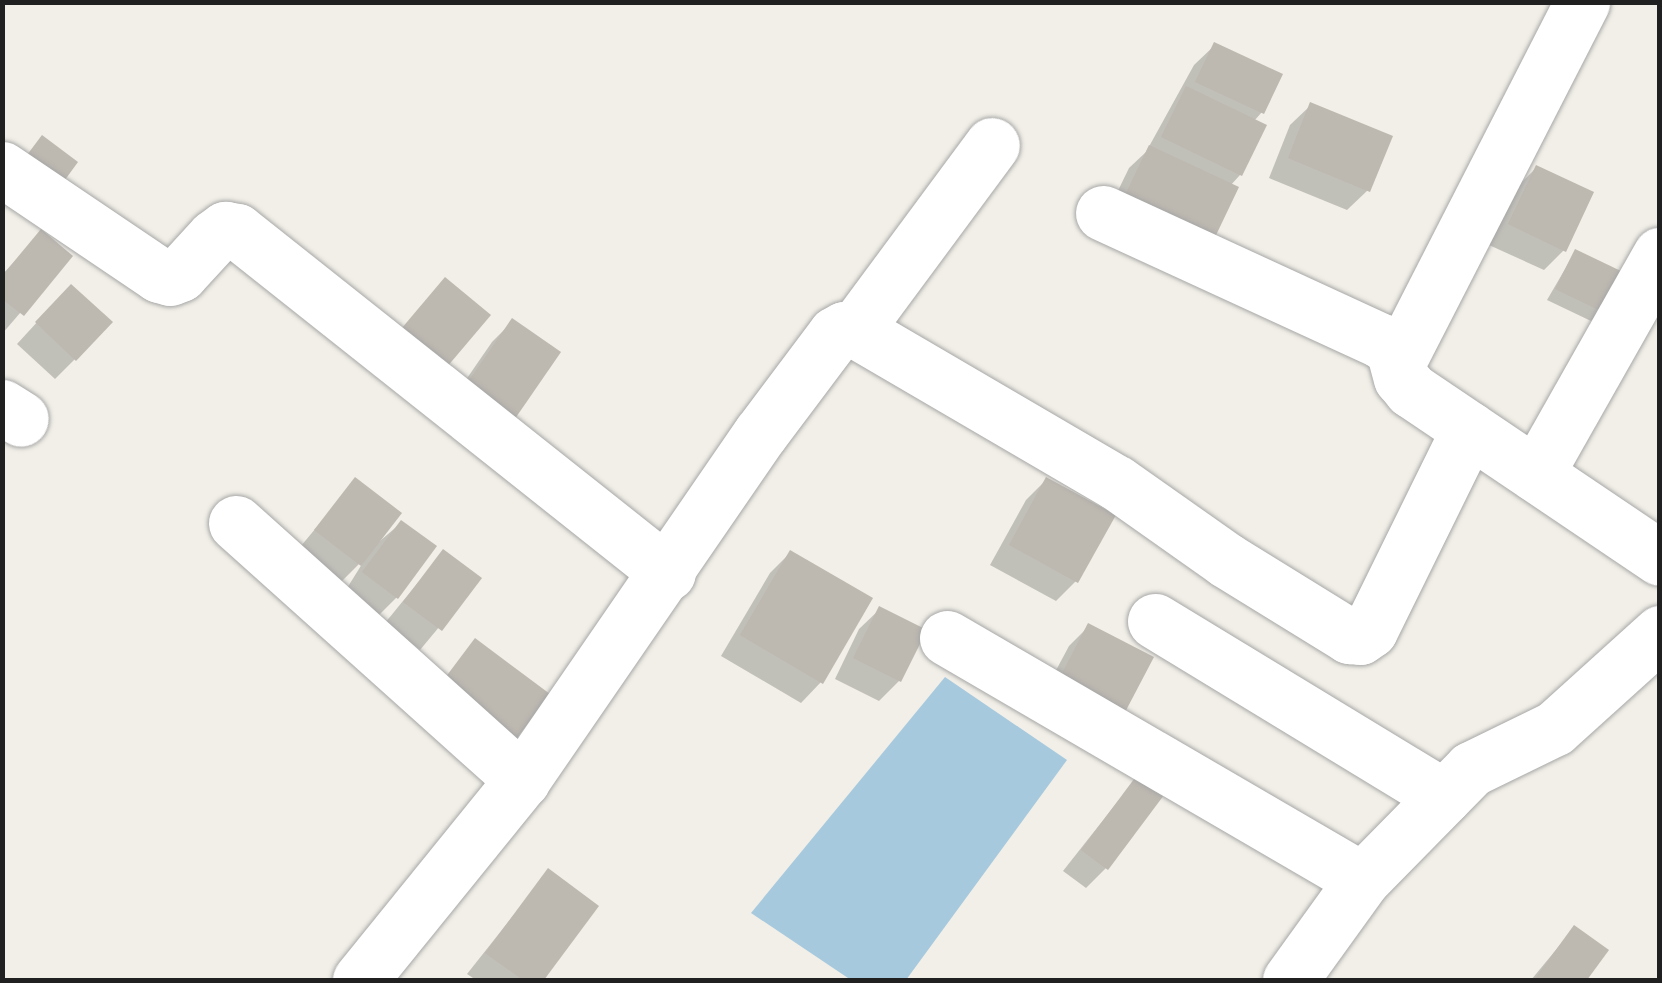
<!DOCTYPE html>
<style>
body{margin:0}
#map{position:relative;width:1662px;height:983px;overflow:hidden;background:#f1efe7;font-family:"Source Sans 3",sans-serif}
div>[style]{position:absolute}
.water>*{inset:0;background:#a7c9de}
.shadow>*{inset:0;background:#0003}
.building>*{inset:0;background:#bdb8b0}
.roads{filter:drop-shadow(0 0 2px #a7a7a7) drop-shadow(0 0 2px #a7a7a7)}
.minor>*{height:55px;margin:-27.5px;padding:0 27.5px;transform-origin:27.5px;border-radius:27.5px;background:#fff}
span{translate:-50% -50%;white-space:nowrap;text-align:center;line-height:1.15;-webkit-text-stroke:10px #fff;paint-order:stroke}
.frame{position:absolute;inset:0;border:5px solid #202020;pointer-events:none}
</style>
<div id="map">
<div class="water">
<div style="clip-path:polygon(945px 677px,1067px 760px,906px 980px,851px 980px,751px 913px)"></div>
</div>
<div class="shadow">
<div style="clip-path:polygon(1215px 45px,1262px 112px,1254px 121px,1240px 175px,1230px 186px,1098px 232px,1129px 168px,1146px 152px,1194px 65px)"></div>
<div style="clip-path:polygon(1311px 105px,1368px 190px,1347px 210px,1269px 178px,1290px 125px)"></div>
<div style="clip-path:polygon(1536px 168px,1564px 250px,1544px 270px,1489px 245px,1516px 188px)"></div>
<div style="clip-path:polygon(41px 233px,69px 256px,2px 334px,2px 275px)"></div>
<div style="clip-path:polygon(1575px 252px,1601px 311px,1591px 321px,1547px 300px)"></div>
<div style="clip-path:polygon(51px 307px,75px 359px,55px 379px,17px 344px)"></div>
<div style="clip-path:polygon(512px 322px,488px 445px,443px 413px,492px 342px)"></div>
<div style="clip-path:polygon(1046px 480px,1076px 581px,1056px 601px,990px 565px,1026px 500px)"></div>
<div style="clip-path:polygon(355px 481px,374px 546px,401px 523px,397px 597px,377px 617px,344px 593px,367px 556px,339px 584px,296px 552px)"></div>
<div style="clip-path:polygon(443px 552px,479px 579px,420px 650px,385px 623px)"></div>
<div style="clip-path:polygon(790px 553px,821px 682px,801px 703px,721px 656px,770px 573px)"></div>
<div style="clip-path:polygon(880px 609px,899px 681px,879px 701px,835px 679px,859px 629px)"></div>
<div style="clip-path:polygon(1089px 626px,1150px 658px,1038px 704px,1069px 646px)"></div>
<div style="clip-path:polygon(1149px 762px,1106px 868px,1086px 888px,1063px 871px)"></div>
<div style="clip-path:polygon(548px 872px,596px 906px,541px 980px,476px 980px,467px 974px)"></div>
<div style="clip-path:polygon(1574px 928px,1606px 950px,1584px 980px,1531px 980px)"></div>
</div>
<div class="building">
<div style="clip-path:polygon(1214px 42px,1283px 74px,1264px 114px,1195px 82px)"></div>
<div style="clip-path:polygon(1186px 86px,1267px 125px,1242px 176px,1161px 137px)"></div>
<div style="clip-path:polygon(1310px 102px,1393px 136px,1370px 192px,1288px 158px)"></div>
<div style="clip-path:polygon(42px 135px,78px 162px,51px 199px,15px 171px)"></div>
<div style="clip-path:polygon(1149px 145px,1239px 187px,1207px 254px,1117px 212px)"></div>
<div style="clip-path:polygon(1536px 165px,1594px 192px,1566px 252px,1508px 224px)"></div>
<div style="clip-path:polygon(41px 229px,73px 256px,24px 316px,2px 299px,2px 276px)"></div>
<div style="clip-path:polygon(1575px 249px,1623px 272px,1603px 312px,1555px 289px)"></div>
<div style="clip-path:polygon(445px 277px,491px 315px,441px 374px,396px 335px)"></div>
<div style="clip-path:polygon(71px 284px,113px 322px,76px 361px,35px 322px)"></div>
<div style="clip-path:polygon(512px 318px,561px 352px,510px 426px,461px 392px)"></div>
<div style="clip-path:polygon(355px 477px,402px 513px,361px 566px,314px 530px)"></div>
<div style="clip-path:polygon(1046px 477px,1116px 515px,1078px 583px,1009px 545px)"></div>
<div style="clip-path:polygon(401px 520px,437px 546px,398px 599px,362px 572px)"></div>
<div style="clip-path:polygon(443px 549px,482px 578px,442px 631px,403px 602px)"></div>
<div style="clip-path:polygon(790px 550px,873px 598px,823px 684px,740px 635px)"></div>
<div style="clip-path:polygon(879px 606px,927px 630px,901px 682px,853px 658px)"></div>
<div style="clip-path:polygon(1088px 623px,1154px 657px,1122px 718px,1057px 683px)"></div>
<div style="clip-path:polygon(475px 638px,550px 694px,508px 750px,433px 694px)"></div>
<div style="clip-path:polygon(1149px 759px,1176px 779px,1108px 870px,1081px 850px)"></div>
<div style="clip-path:polygon(548px 868px,599px 906px,544px 980px,523px 980px,485px 953px)"></div>
<div style="clip-path:polygon(1574px 925px,1609px 950px,1587px 980px,1534px 980px)"></div>
</div>
<div class="roads">
<div class="minor">
<div style="left:2px;top:169px;width:189px;rotate:34deg"></div>
<div style="left:159px;top:275px;width:11px;rotate:15deg"></div>
<div style="left:170px;top:278px;width:11px;rotate:-22deg"></div>
<div style="left:180px;top:274px;width:50px;rotate:-47.4deg"></div>
<div style="left:214px;top:237px;width:14px;rotate:-36deg"></div>
<div style="left:225px;top:229px;width:12px;rotate:9deg"></div>
<div style="left:237px;top:231px;width:550px;rotate:38.43deg"></div>
<div style="left:1103px;top:213px;width:306px;rotate:24.7deg"></div>
<div style="left:1381px;top:341px;width:14px;rotate:34deg"></div>
<div style="left:1393px;top:349px;width:30px;rotate:75deg"></div>
<div style="left:1401px;top:378px;width:16px;rotate:50deg"></div>
<div style="left:1411px;top:390px;width:300px;rotate:34deg"></div>
<div style="left:855px;top:330px;width:230px;rotate:-53.5deg"></div>
<div style="left:1399px;top:360px;width:402px;rotate:-62.9deg"></div>
<div style="left:2px;top:407px;width:22px;rotate:32deg"></div>
<div style="left:1536px;top:474px;width:252px;rotate:-60.5deg"></div>
<div style="left:236px;top:523px;width:385px;rotate:41.9deg"></div>
<div style="left:1155px;top:621px;width:338px;rotate:31.3deg"></div>
<div style="left:947px;top:638px;width:480px;rotate:30.2deg"></div>
<div style="left:360px;top:980px;width:257px;rotate:-51deg"></div>
<div style="left:522px;top:780px;width:420px;rotate:-55.5deg"></div>
<div style="left:760px;top:434px;width:125px;rotate:-53.1deg"></div>
<div style="left:835px;top:334px;width:10px;rotate:-29deg"></div>
<div style="left:844px;top:329px;width:11px;rotate:5deg"></div>
<div style="left:855px;top:330px;width:303px;rotate:30.3deg"></div>
<div style="left:1117px;top:483px;width:133px;rotate:35.2deg"></div>
<div style="left:1226px;top:560px;width:145px;rotate:31.7deg"></div>
<div style="left:1349px;top:636px;width:11px;rotate:5deg"></div>
<div style="left:1360px;top:637px;width:12px;rotate:-35deg"></div>
<div style="left:1370px;top:630px;width:224px;rotate:-63.8deg"></div>
<div style="left:1290px;top:980px;width:123px;rotate:-54.2deg"></div>
<div style="left:1362px;top:880px;width:156px;rotate:-45.5deg"></div>
<div style="left:1471px;top:769px;width:93px;rotate:-26deg"></div>
<div style="left:1555px;top:728px;width:142px;rotate:-42.1deg"></div>
</div>
</div>
<div class="frame"></div>
</div>
